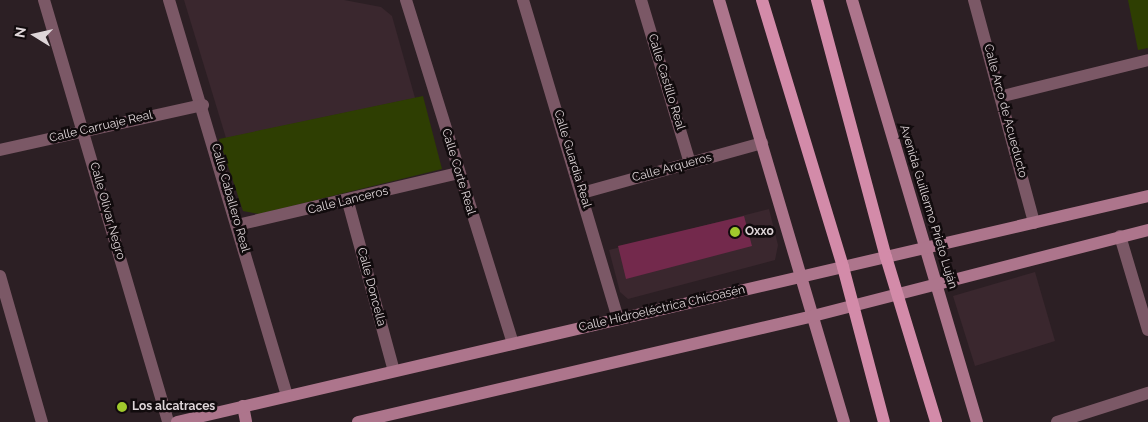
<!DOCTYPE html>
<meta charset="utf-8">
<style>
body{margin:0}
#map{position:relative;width:1148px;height:422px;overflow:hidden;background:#2c1f24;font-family:Raleway,sans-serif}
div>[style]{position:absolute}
.built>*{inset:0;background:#3a272e}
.green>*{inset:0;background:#2e3e02}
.building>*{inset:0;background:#73294c}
.street>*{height:12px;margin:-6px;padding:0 6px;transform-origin:6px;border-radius:6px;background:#7b5866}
.secondary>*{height:12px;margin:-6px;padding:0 6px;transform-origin:6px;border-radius:6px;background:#ad758c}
.primary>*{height:12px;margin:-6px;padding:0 6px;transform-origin:6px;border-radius:6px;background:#d38ba9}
.dots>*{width:14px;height:14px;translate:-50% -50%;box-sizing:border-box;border:2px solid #110b0d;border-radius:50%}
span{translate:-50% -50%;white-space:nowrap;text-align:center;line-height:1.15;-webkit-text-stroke:5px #110b0d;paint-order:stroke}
.street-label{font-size:12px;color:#ded5d8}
.poi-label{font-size:12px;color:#ded5d8;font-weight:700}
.left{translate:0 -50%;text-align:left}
.north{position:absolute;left:10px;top:10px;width:50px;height:50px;-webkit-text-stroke:4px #110b0d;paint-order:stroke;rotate:280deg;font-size:14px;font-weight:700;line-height:20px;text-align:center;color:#ded5d8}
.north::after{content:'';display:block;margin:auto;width:18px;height:22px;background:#ded5d8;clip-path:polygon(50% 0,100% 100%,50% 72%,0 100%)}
</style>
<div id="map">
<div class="built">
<div style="clip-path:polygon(184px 0,344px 0,381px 7px,392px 16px,415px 98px,226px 138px)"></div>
<div style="clip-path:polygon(769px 209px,778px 245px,775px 260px,628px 299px,620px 292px,609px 250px)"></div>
<div style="clip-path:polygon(1035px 272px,1055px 341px,975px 366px,953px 296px)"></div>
</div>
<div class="green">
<div style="clip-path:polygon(1128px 0,1148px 0,1148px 48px,1138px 50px)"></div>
<div style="clip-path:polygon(423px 96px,442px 169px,259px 214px,243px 211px,219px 139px)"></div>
</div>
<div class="building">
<div style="clip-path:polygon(744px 216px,752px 246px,626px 279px,618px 246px)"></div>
</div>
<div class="street">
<div style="left:44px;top:0;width:440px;rotate:73.6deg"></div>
<div style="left:169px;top:0;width:413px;rotate:73.4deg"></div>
<div style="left:406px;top:0;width:360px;rotate:72.7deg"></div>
<div style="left:523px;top:0;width:333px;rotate:73.4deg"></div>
<div style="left:641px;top:0;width:170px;rotate:73.3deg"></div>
<div style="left:974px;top:0;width:231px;rotate:74.9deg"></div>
<div style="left:1003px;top:96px;width:149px;rotate:-13.9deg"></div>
<div style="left:0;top:150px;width:208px;rotate:-12.5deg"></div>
<div style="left:582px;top:193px;width:187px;rotate:-15.5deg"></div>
<div style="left:348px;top:202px;width:175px;rotate:74.8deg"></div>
<div style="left:237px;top:225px;width:227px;rotate:-13.2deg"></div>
<div style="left:1120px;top:236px;width:98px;rotate:73.4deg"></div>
<div style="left:0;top:276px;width:152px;rotate:74deg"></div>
<div style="left:1057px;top:422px;width:96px;rotate:-17.7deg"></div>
</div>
<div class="secondary">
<div style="left:719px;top:0;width:440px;rotate:73.5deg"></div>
<div style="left:852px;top:0;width:440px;rotate:73.5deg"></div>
<div style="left:243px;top:406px;width:16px;rotate:79deg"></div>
<div style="left:177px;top:422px;width:997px;rotate:-13.1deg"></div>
<div style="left:358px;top:422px;width:467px;rotate:-13.1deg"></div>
<div style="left:813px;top:316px;width:346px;rotate:-14.4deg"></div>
</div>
<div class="primary">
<div style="left:762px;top:0;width:279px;rotate:73.1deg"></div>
<div style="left:843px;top:267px;width:160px;rotate:75.2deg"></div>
<div style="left:817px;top:0;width:266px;rotate:75deg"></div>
<div style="left:886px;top:257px;width:172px;rotate:73.1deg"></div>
</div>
<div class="dots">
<div style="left:735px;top:232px;background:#a0c92c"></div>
<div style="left:122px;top:407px;background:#a0c92c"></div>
</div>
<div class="street-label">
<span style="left:666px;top:82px;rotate:73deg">Calle Castillo Real</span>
<span style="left:1005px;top:111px;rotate:75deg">Calle Arco de Acueducto</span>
<span style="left:101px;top:127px;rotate:-13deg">Calle Carruaje Real</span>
<span style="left:572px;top:159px;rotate:73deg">Calle Guardia Real</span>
<span style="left:672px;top:168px;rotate:-15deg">Calle Arqueros</span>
<span style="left:458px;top:172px;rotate:73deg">Calle Corte Real</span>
<span style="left:230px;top:198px;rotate:74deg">Calle Caballero Real</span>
<span style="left:348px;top:201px;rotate:-14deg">Calle Lanceros</span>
<span style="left:928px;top:207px;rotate:73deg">Avenida Guillermo Prieto Luján</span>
<span style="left:107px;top:211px;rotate:74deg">Calle Olivar Negro</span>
<span style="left:371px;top:287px;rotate:75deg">Calle Doncella</span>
<span style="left:662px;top:309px;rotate:-13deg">Calle Hidroeléctrica Chicoasén</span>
</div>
<div class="poi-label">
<span class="left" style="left:745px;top:232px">Oxxo</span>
<span class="left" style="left:132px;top:407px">Los alcatraces</span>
</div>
<div class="north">N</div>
</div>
